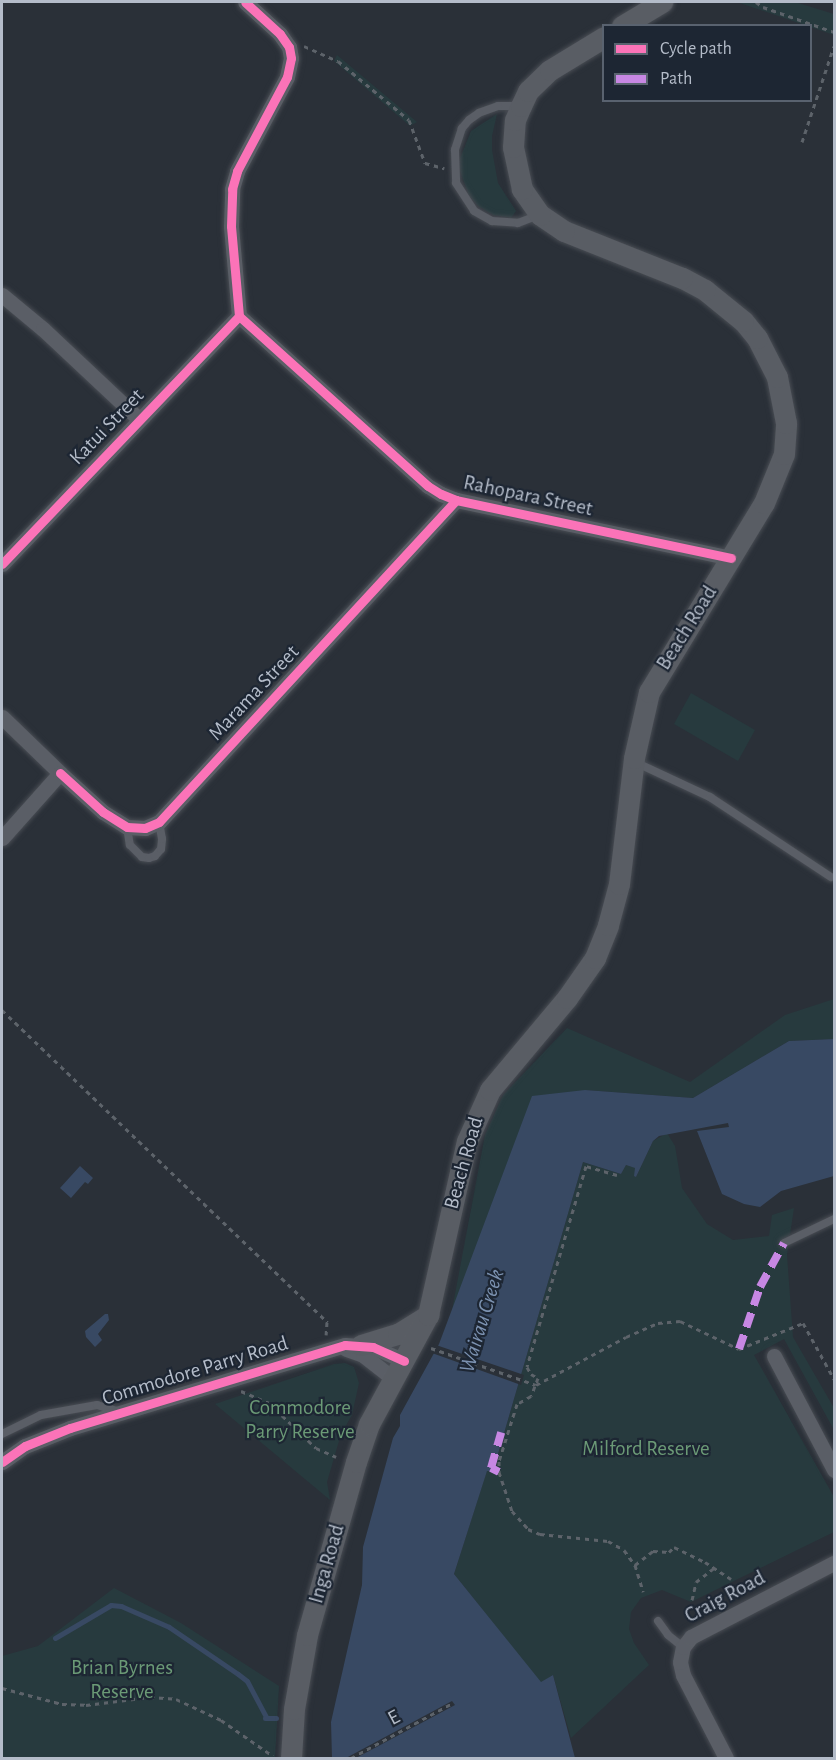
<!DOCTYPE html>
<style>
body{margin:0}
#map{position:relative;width:836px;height:1760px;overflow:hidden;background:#2a3038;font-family:"Alegreya Sans",sans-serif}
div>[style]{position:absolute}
.green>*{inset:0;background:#273a3e}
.water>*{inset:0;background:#384963}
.pier>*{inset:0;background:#2a3038}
.stream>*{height:5px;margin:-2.5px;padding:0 2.5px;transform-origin:2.5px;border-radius:2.5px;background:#384963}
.path>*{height:3px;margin-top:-1.5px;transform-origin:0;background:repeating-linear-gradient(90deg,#5d636a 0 4.5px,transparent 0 9px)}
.roads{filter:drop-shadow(0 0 2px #484c53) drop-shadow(0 0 2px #484c53)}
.service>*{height:8px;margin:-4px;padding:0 4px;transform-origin:4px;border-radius:4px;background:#5a5e66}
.minor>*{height:15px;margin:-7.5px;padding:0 7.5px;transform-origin:7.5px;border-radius:7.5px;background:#5a5e66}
.secondary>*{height:21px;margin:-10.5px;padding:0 10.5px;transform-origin:10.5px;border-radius:10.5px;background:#595d64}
.quiet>*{height:8px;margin-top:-4px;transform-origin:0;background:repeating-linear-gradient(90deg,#c787e3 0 15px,transparent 0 23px)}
.cycleway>*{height:9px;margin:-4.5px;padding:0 4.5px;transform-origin:4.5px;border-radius:4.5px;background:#fb73b8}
span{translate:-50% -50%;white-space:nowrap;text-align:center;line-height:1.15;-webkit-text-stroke:4.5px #1d2633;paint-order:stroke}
.street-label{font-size:21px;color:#b4bcc9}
.park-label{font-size:21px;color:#6b9a76}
.water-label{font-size:22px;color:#7c92b1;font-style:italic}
.frame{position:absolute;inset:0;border:3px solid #b4bcc9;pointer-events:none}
.legend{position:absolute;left:602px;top:24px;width:210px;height:78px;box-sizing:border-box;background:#1d2633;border:2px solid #59626f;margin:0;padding:8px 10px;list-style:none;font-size:18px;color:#b4bcc9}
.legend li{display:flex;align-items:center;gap:12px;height:30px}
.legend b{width:30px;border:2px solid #59626f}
</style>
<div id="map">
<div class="green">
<div style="clip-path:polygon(737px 2px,795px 2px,834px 14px,834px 35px)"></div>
<div style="clip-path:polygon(337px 55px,417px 122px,410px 126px,334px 61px)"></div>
<div style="clip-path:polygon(497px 114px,492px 136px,492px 150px,498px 183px,516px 211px,511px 218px,493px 215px,478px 206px,469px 196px,460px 171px,460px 158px,471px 131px)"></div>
<div style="clip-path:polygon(691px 693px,755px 730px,738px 761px,674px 724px)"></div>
<div style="clip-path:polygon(834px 999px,834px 1039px,789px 1041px,693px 1098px,585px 1090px,452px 1310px,485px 1135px,503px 1095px,567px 1028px,690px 1082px,785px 1015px)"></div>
<div style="clip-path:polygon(667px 1133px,675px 1146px,682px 1188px,707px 1224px,733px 1240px,769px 1236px,772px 1215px,794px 1208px,787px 1255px,793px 1337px,834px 1408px,834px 1430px,784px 1339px,754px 1355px,834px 1497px,834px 1532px,691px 1602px,662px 1590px,641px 1598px,631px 1612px,629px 1629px,634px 1643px,649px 1665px,571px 1738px,553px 1675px,541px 1683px,454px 1574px,487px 1470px,493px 1471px,583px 1162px,621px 1174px,626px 1165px,636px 1168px,636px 1177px,653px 1141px)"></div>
<div style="clip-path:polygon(345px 1363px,354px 1367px,359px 1383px,352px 1415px,341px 1434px,327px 1482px,330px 1500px,215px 1404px,334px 1364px)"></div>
<div style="clip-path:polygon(114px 1588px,181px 1623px,279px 1686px,275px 1758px,2px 1758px,2px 1656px,38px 1646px)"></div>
</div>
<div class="water">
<div style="clip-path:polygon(834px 1039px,834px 1176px,781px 1191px,760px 1207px,744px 1204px,722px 1194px,697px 1131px,729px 1127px,728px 1123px,659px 1136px,653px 1141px,636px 1177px,634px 1176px,635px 1168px,626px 1165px,621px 1174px,583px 1162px,493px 1471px,487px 1471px,454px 1574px,541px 1682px,553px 1675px,575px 1758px,332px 1758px,331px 1722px,362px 1585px,363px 1547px,393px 1438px,400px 1426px,400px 1415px,439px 1344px,532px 1096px,585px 1090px,693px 1098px,789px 1041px)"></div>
<div style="clip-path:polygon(80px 1166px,93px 1178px,88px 1184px,85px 1182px,71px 1198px,60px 1188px)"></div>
<div style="clip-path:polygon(105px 1314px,108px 1314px,109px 1320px,98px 1334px,102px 1340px,95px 1347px,86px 1337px,85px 1331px)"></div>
</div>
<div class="pier">
<div style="clip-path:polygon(436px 1345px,524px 1375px,521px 1385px,432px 1353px)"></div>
<div style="clip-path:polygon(452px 1701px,455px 1705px,356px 1758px,346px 1758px)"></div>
</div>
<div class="stream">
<div style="left:55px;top:1638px;width:65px;rotate:-30.5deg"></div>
<div style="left:111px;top:1605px;width:10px;rotate:6deg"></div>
<div style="left:121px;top:1606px;width:52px;rotate:23.6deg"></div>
<div style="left:169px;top:1627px;width:83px;rotate:34.3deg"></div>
<div style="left:238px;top:1674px;width:11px;rotate:38deg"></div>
<div style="left:247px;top:1681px;width:40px;rotate:62deg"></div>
<div style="left:265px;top:1718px;width:11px"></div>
</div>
<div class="path">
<div style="left:756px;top:2px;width:9px;rotate:36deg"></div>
<div style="left:763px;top:7px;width:75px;rotate:19.4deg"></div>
<div style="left:304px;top:46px;width:37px;rotate:24deg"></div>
<div style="left:338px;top:61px;width:92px;rotate:39.7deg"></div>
<div style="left:409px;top:120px;width:46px;rotate:69.6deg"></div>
<div style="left:425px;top:163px;width:20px;rotate:15deg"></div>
<div style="left:802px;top:142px;width:101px;rotate:-71.6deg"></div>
<div style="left:2px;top:1010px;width:451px;rotate:43.8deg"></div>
<div style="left:327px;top:1322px;width:13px;rotate:94deg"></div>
<div style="left:617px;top:1175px;width:32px;rotate:-164deg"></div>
<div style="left:586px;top:1166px;width:209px;rotate:106.4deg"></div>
<div style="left:527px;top:1367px;width:8px;rotate:60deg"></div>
<div style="left:531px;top:1374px;width:8px;rotate:30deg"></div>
<div style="left:538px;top:1378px;width:19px;rotate:111deg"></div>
<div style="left:531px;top:1396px;width:16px;rotate:150deg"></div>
<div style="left:517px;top:1404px;width:60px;rotate:107.5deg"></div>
<div style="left:499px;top:1461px;width:11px;rotate:90deg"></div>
<div style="left:499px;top:1472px;width:41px;rotate:71.6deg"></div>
<div style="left:512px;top:1511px;width:24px;rotate:48deg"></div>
<div style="left:528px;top:1529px;width:13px;rotate:23deg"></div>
<div style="left:540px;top:1534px;width:68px;rotate:5.9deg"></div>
<div style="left:608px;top:1541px;width:18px;rotate:29deg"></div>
<div style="left:624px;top:1550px;width:19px;rotate:54deg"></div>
<div style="left:635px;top:1565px;width:28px;rotate:73deg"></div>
<div style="left:431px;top:1348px;width:111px;rotate:19.4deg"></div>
<div style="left:536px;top:1385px;width:102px;rotate:-28.1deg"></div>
<div style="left:626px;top:1337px;width:35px;rotate:-24deg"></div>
<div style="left:658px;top:1323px;width:22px;rotate:-5deg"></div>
<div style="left:680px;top:1321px;width:65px;rotate:25.4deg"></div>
<div style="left:739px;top:1349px;width:69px;rotate:-22.1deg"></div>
<div style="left:803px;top:1323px;width:64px;rotate:61deg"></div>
<div style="left:241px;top:1391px;width:30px;rotate:23deg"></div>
<div style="left:269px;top:1403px;width:65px;rotate:43.8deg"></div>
<div style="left:316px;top:1448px;width:22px;rotate:24deg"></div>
<div style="left:635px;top:1565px;width:23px;rotate:-38deg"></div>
<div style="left:653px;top:1551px;width:16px;rotate:4deg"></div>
<div style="left:669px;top:1552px;width:7px;rotate:-45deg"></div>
<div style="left:674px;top:1547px;width:34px;rotate:26deg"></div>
<div style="left:705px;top:1562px;width:31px;rotate:33deg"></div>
<div style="left:692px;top:1600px;width:18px;rotate:-77deg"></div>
<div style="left:696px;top:1582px;width:23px;rotate:-38deg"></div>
<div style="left:2px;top:1688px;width:62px;rotate:14.9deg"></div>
<div style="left:62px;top:1704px;width:24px;rotate:2deg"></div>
<div style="left:86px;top:1705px;width:64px;rotate:-7.1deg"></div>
<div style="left:150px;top:1697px;width:26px;rotate:4deg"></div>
<div style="left:176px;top:1699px;width:50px;rotate:25deg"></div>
<div style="left:221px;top:1720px;width:63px;rotate:34.7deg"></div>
<div style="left:351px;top:1758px;width:114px;rotate:-28.4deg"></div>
</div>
<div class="roads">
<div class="service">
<div style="left:520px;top:106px;width:22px;rotate:180deg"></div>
<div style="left:498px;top:106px;width:20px;rotate:160deg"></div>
<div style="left:479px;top:113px;width:12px;rotate:145deg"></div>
<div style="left:469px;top:120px;width:11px;rotate:131deg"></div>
<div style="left:462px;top:128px;width:23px;rotate:108deg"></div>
<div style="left:455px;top:150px;width:33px;rotate:88deg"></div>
<div style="left:456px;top:183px;width:33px;rotate:57deg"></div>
<div style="left:474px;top:211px;width:21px;rotate:29deg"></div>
<div style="left:492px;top:221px;width:26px;rotate:4deg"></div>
<div style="left:518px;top:223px;width:22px;rotate:-21deg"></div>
<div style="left:635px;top:762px;width:83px;rotate:25deg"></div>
<div style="left:710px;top:797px;width:145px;rotate:33.5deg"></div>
<div style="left:127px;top:827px;width:18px;rotate:81deg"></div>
<div style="left:130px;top:845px;width:17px;rotate:45deg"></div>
<div style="left:142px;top:857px;width:7px;rotate:8deg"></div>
<div style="left:149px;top:858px;width:6px;rotate:-18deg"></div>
<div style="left:155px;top:856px;width:9px;rotate:-49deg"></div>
<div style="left:161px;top:849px;width:10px;rotate:-84deg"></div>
<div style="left:162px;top:839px;width:17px;rotate:-100deg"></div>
<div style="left:784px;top:1243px;width:55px;rotate:-25.6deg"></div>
<div style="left:2px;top:1434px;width:43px;rotate:-26deg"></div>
<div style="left:41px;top:1415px;width:57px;rotate:-10.1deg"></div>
<div style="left:97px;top:1405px;width:21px;rotate:17deg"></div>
<div style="left:658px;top:1621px;width:17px;rotate:54deg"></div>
<div style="left:668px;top:1635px;width:19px;rotate:39deg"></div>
</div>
<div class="minor">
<div style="left:2px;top:295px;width:53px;rotate:39.7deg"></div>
<div style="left:43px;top:329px;width:132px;rotate:43.2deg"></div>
<div style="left:239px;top:316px;width:254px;rotate:42deg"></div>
<div style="left:428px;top:486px;width:15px;rotate:32deg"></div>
<div style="left:441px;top:494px;width:16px;rotate:22deg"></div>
<div style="left:456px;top:500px;width:281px;rotate:11.9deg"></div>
<div style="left:239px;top:316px;width:90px;rotate:-95.1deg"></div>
<div style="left:231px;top:226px;width:37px;rotate:-88deg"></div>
<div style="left:232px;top:189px;width:19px;rotate:-74deg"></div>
<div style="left:237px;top:171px;width:106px;rotate:-62deg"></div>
<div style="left:287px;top:77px;width:19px;rotate:-78deg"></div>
<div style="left:291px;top:58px;width:11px;rotate:-100deg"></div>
<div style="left:289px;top:47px;width:16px;rotate:-125deg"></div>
<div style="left:280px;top:34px;width:47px;rotate:-137.6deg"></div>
<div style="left:2px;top:564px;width:343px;rotate:-46.3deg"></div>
<div style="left:2px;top:717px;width:81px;rotate:44deg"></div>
<div style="left:60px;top:773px;width:87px;rotate:131.7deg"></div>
<div style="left:60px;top:773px;width:58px;rotate:42.2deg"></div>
<div style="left:103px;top:812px;width:28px;rotate:32deg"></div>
<div style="left:127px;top:827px;width:18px;rotate:3deg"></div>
<div style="left:145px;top:828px;width:15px;rotate:-23deg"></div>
<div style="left:159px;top:822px;width:438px;rotate:-47.3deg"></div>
<div style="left:346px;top:1349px;width:18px;rotate:19deg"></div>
<div style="left:363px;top:1355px;width:39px;rotate:38deg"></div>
<div style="left:774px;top:1356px;width:129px;rotate:62.2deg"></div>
<div style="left:2px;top:1462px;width:28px;rotate:-35deg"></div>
<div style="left:25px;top:1446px;width:48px;rotate:-21.8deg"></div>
<div style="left:70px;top:1428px;width:287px;rotate:-16.8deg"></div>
<div style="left:345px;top:1345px;width:28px;rotate:4deg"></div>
<div style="left:373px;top:1347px;width:34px;rotate:24deg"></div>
<div style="left:726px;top:1758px;width:93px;rotate:-117.4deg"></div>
<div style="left:683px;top:1675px;width:13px;rotate:-103deg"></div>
<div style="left:680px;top:1662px;width:15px;rotate:-79deg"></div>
<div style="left:683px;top:1647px;width:13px;rotate:-51deg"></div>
<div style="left:691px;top:1637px;width:161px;rotate:-27.4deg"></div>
</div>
<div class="secondary">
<div style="left:622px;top:26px;width:47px;rotate:-31deg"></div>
<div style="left:361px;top:1345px;width:39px;rotate:-17deg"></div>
<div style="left:398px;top:1334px;width:36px;rotate:-32deg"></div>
<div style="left:291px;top:1758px;width:49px;rotate:-86.5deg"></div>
<div style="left:294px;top:1709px;width:75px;rotate:-80deg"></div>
<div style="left:307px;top:1635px;width:180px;rotate:-74.2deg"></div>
<div style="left:356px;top:1462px;width:40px;rotate:-71.1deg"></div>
<div style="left:369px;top:1424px;width:124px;rotate:-61.6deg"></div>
<div style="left:428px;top:1315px;width:178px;rotate:-77.4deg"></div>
<div style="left:467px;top:1141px;width:56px;rotate:-65.7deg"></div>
<div style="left:490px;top:1090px;width:120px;rotate:-50.1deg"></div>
<div style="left:567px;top:998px;width:49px;rotate:-55deg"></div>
<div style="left:595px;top:958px;width:35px;rotate:-68deg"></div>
<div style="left:608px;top:925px;width:42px;rotate:-75deg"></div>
<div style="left:619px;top:884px;width:127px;rotate:-83.2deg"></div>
<div style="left:634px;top:758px;width:68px;rotate:-77.2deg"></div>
<div style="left:649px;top:692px;width:221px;rotate:-58.7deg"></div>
<div style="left:764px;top:503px;width:53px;rotate:-67.8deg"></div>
<div style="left:784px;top:454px;width:31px;rotate:-86deg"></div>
<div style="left:786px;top:423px;width:47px;rotate:-101.1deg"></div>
<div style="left:777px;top:377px;width:44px;rotate:-117.1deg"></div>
<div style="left:757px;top:338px;width:22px;rotate:-129deg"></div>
<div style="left:743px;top:321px;width:49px;rotate:-140.8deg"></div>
<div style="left:705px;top:290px;width:26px;rotate:-152deg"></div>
<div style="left:682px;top:278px;width:127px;rotate:-158.3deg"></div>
<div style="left:564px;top:231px;width:29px;rotate:-146deg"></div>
<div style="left:540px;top:215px;width:32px;rotate:-125deg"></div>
<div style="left:522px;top:189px;width:43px;rotate:-102.1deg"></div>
<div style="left:513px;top:147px;width:27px;rotate:-86deg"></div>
<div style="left:515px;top:120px;width:15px;rotate:-67deg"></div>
<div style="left:521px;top:106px;width:17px;rotate:-65deg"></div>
<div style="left:528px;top:91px;width:30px;rotate:-44deg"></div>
<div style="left:550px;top:70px;width:63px;rotate:-31.4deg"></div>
</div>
</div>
<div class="quiet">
<div style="left:739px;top:1349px;width:65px;rotate:-71.3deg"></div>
<div style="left:760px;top:1287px;width:50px;rotate:-61.4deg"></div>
<div style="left:499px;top:1472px;width:9px;rotate:-153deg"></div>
<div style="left:491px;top:1468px;width:37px;rotate:-74deg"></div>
</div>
<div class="cycleway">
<div style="left:239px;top:316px;width:254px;rotate:42deg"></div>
<div style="left:428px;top:486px;width:15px;rotate:32deg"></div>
<div style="left:441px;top:494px;width:16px;rotate:22deg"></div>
<div style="left:456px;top:500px;width:281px;rotate:11.9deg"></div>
<div style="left:239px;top:316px;width:90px;rotate:-95.1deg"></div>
<div style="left:231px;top:226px;width:37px;rotate:-88deg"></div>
<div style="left:232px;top:189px;width:19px;rotate:-74deg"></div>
<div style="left:237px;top:171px;width:106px;rotate:-62deg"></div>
<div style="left:287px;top:77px;width:19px;rotate:-78deg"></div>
<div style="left:291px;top:58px;width:11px;rotate:-100deg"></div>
<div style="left:289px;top:47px;width:16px;rotate:-125deg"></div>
<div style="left:280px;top:34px;width:47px;rotate:-137.6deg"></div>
<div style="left:2px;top:564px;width:343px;rotate:-46.3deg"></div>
<div style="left:60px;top:773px;width:58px;rotate:42.2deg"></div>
<div style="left:103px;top:812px;width:28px;rotate:32deg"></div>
<div style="left:127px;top:827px;width:18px;rotate:3deg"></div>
<div style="left:145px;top:828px;width:15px;rotate:-23deg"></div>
<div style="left:159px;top:822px;width:438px;rotate:-47.3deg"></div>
<div style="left:2px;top:1462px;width:28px;rotate:-35deg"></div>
<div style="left:25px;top:1446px;width:48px;rotate:-21.8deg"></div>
<div style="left:70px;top:1428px;width:287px;rotate:-16.8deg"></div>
<div style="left:345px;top:1345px;width:28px;rotate:4deg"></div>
<div style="left:373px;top:1347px;width:34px;rotate:24deg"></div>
</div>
<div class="street-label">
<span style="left:107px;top:427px;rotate:-46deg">Katui Street</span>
<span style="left:528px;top:496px;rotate:12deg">Rahopara Street</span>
<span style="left:687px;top:628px;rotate:-58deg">Beach Road</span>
<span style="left:254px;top:693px;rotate:-47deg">Marama Street</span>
<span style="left:464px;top:1163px;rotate:-74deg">Beach Road</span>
<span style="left:195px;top:1371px;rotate:-17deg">Commodore Parry Road</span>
<span style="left:327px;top:1564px;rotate:-74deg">Inga Road</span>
<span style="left:725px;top:1597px;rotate:-28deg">Craig Road</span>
<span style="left:394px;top:1718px;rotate:-28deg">E</span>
</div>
<div class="park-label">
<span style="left:300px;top:1420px">Commodore<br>Parry Reserve</span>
<span style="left:646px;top:1449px">Milford Reserve</span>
<span style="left:122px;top:1680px">Brian Byrnes<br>Reserve</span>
</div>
<div class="water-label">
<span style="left:482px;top:1321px;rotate:-73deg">Wairau Creek</span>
</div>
<div class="frame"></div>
<ul class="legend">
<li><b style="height:8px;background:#fb73b8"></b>Cycle path</li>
<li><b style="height:8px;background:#c787e3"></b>Path</li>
</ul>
</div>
